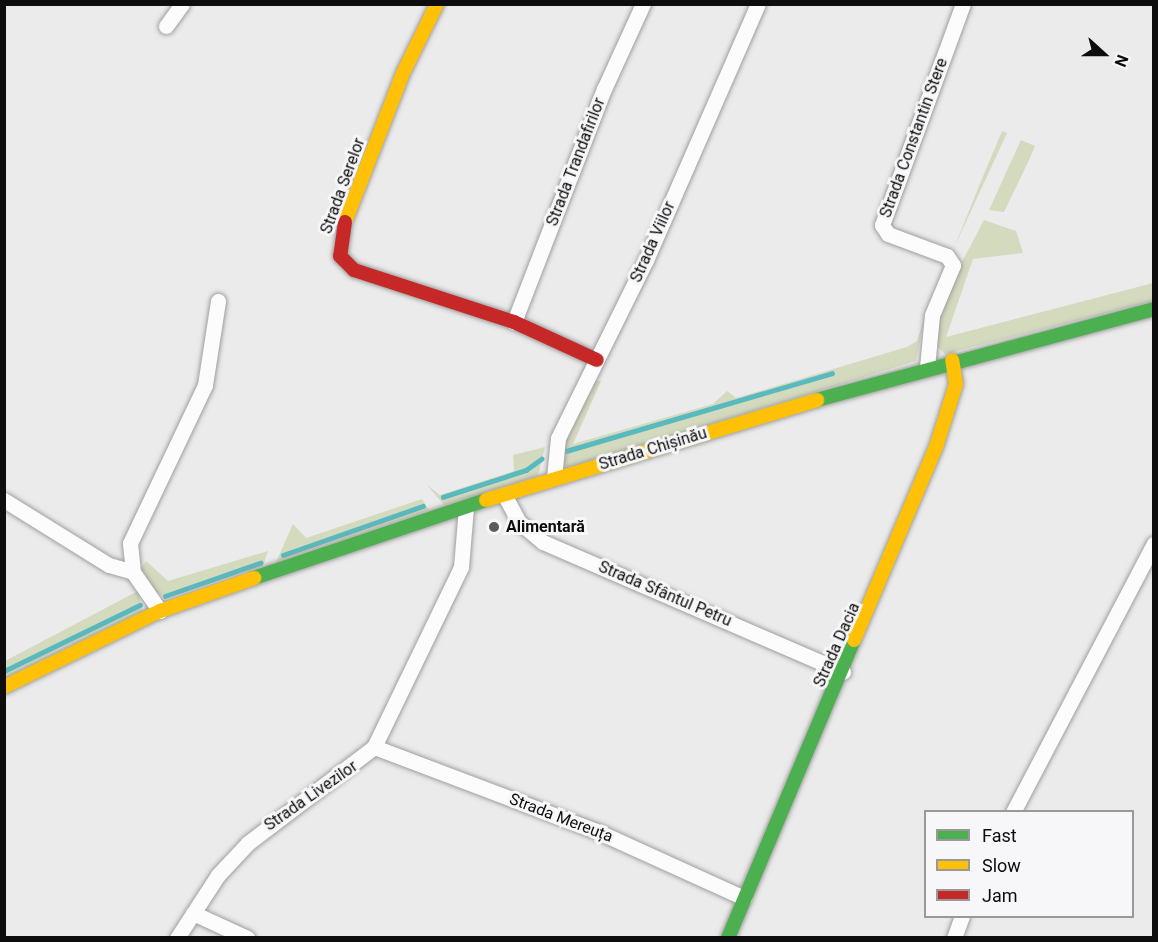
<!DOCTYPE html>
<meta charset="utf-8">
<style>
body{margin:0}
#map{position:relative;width:1158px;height:942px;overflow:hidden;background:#ebebeb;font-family:Roboto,sans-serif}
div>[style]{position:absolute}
.green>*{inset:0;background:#d4dabe}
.stream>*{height:4.5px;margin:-2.25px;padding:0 2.25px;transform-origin:2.25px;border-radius:2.25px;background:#58b9be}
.roads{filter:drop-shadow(0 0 2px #9f9f9f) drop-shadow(0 0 2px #9f9f9f)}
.street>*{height:15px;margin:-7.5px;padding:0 7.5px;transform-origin:7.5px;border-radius:7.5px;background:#fcfcfc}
.fast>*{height:14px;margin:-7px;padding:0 7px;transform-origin:7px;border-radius:7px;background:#4caf50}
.slow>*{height:14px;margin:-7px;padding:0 7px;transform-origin:7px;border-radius:7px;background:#ffc107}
.jam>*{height:14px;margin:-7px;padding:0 7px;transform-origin:7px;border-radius:7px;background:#c62828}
.dots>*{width:16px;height:16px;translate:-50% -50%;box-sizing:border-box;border:3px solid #f7f7f9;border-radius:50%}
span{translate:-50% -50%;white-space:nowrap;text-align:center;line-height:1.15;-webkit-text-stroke:6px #f7f7f9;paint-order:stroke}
.street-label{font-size:16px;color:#0d0d0d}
.poi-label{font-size:16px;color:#0d0d0d;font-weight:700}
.left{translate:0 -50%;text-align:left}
.frame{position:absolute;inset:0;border:6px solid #0d0d0d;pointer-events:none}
.legend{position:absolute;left:924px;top:810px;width:210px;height:108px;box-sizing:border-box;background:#f7f7f9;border:2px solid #99999b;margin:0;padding:8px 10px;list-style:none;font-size:18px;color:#0d0d0d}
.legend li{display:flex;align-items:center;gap:12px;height:30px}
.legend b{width:30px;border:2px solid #99999b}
.north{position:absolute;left:1074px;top:24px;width:60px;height:60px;-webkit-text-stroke:4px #f7f7f9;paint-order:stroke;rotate:111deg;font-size:16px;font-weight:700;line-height:24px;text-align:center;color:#0d0d0d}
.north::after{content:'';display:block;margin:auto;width:21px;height:27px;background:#0d0d0d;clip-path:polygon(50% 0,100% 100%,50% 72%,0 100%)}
</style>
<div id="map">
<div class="green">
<div style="clip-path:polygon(1002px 131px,1007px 133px,954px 248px,979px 186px)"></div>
<div style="clip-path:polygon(1021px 140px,1035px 146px,1029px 160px,1004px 212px,989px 210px)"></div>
<div style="clip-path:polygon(984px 220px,1016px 231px,1023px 253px,973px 259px,946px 337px,1153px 283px,1153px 301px,945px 354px,932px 341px,942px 300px)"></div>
<div style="clip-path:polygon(925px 316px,916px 361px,567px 468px,562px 460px,562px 441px,591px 379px,601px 381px,573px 444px,713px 404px,727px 391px,736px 398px,907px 347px,917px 341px)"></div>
<div style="clip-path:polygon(545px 447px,538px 476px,444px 505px,427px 485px,440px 495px,514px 471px,513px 455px)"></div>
<div style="clip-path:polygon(422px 499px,429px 510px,276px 562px,293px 524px,306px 538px)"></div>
<div style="clip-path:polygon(268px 551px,263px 566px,168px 598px,155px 592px,140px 569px,146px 561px,168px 581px)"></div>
<div style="clip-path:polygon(138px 591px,142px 611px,5px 678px,5px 661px)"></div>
</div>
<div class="stream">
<div style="left:566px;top:451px;width:277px;rotate:-16.3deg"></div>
<div style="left:443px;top:497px;width:87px;rotate:-18deg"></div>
<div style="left:526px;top:470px;width:19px;rotate:-36deg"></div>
<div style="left:283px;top:555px;width:148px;rotate:-19.3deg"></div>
<div style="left:165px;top:596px;width:101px;rotate:-19.2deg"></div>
<div style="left:4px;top:671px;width:151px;rotate:-25.9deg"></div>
</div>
<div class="roads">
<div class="street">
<div style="left:166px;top:26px;width:27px;rotate:-54deg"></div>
<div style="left:514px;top:322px;width:250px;rotate:-68.9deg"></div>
<div style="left:604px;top:89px;width:94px;rotate:-65.4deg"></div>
<div style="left:927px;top:367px;width:52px;rotate:-84.5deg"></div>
<div style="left:932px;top:315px;width:54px;rotate:-67.2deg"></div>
<div style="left:953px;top:265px;width:11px;rotate:-124deg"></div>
<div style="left:947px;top:256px;width:63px;rotate:-159.6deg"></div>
<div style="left:888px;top:234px;width:11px;rotate:-124deg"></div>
<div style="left:882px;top:225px;width:235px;rotate:-69.9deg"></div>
<div style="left:554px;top:478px;width:40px;rotate:-84.3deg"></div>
<div style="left:558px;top:438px;width:199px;rotate:-63.7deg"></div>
<div style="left:646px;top:260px;width:279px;rotate:-66.4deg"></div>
<div style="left:505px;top:496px;width:30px;rotate:62deg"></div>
<div style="left:519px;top:522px;width:31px;rotate:40deg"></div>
<div style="left:543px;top:542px;width:327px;rotate:23.4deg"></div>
<div style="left:4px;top:500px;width:123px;rotate:31.8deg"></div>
<div style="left:109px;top:565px;width:25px;rotate:16deg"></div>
<div style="left:160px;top:611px;width:47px;rotate:-124.7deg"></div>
<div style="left:133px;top:572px;width:29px;rotate:-96deg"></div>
<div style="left:130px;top:543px;width:175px;rotate:-64.6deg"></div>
<div style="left:205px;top:385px;width:85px;rotate:-81.2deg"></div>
<div style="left:374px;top:747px;width:243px;rotate:20.7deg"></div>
<div style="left:601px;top:833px;width:157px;rotate:24.4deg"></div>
<div style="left:1013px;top:812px;width:303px;rotate:-62.3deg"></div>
<div style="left:193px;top:913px;width:60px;rotate:24.8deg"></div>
<div style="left:177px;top:938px;width:75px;rotate:-56.9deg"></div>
<div style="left:218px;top:875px;width:44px;rotate:-46.8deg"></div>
<div style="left:248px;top:843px;width:158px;rotate:-37.3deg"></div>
<div style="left:374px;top:747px;width:200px;rotate:-64.2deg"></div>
<div style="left:461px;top:567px;width:60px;rotate:-85.2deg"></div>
<div style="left:954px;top:938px;width:23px;rotate:-70deg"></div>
</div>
<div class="fast">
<div style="left:817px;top:400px;width:349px;rotate:-15.1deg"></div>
<div style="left:254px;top:578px;width:245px;rotate:-18.6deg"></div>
<div style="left:728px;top:938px;width:324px;rotate:-67.1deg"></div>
</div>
<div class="slow">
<div style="left:345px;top:222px;width:162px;rotate:-68.7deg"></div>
<div style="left:404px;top:71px;width:75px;rotate:-63.8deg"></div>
<div style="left:486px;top:500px;width:346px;rotate:-16.8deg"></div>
<div style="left:854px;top:640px;width:213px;rotate:-67deg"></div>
<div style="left:937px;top:444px;width:63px;rotate:-72.4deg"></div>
<div style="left:956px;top:384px;width:24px;rotate:-99deg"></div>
<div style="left:4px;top:687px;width:174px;rotate:-26deg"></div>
<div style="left:160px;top:611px;width:100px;rotate:-19.3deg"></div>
</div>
<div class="jam">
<div style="left:345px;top:222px;width:34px;rotate:98deg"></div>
<div style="left:340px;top:256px;width:20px;rotate:45deg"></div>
<div style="left:354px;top:270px;width:168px;rotate:18deg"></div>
<div style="left:514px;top:322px;width:91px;rotate:24.6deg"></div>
</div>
</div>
<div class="dots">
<div style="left:494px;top:527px;background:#5b5b5b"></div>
</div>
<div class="street-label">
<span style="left:914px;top:138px;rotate:-70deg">Strada Constantin Stere</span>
<span style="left:576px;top:162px;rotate:-69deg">Strada Trandafirilor</span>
<span style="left:343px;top:186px;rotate:-70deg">Strada Serelor</span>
<span style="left:653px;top:242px;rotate:-66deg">Strada Viilor</span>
<span style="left:653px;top:449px;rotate:-17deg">Strada Chișinău</span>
<span style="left:665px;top:594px;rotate:23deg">Strada Sfântul Petru</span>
<span style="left:837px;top:645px;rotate:-66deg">Strada Dacia</span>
<span style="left:311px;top:796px;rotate:-35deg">Strada Livezilor</span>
<span style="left:561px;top:818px;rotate:21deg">Strada Mereuța</span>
</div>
<div class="poi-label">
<span class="left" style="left:506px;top:527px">Alimentară</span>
</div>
<div class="frame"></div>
<ul class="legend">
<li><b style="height:8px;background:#4caf50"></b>Fast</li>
<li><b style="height:8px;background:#ffc107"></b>Slow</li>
<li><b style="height:8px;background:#c62828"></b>Jam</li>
</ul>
<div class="north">N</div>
</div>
